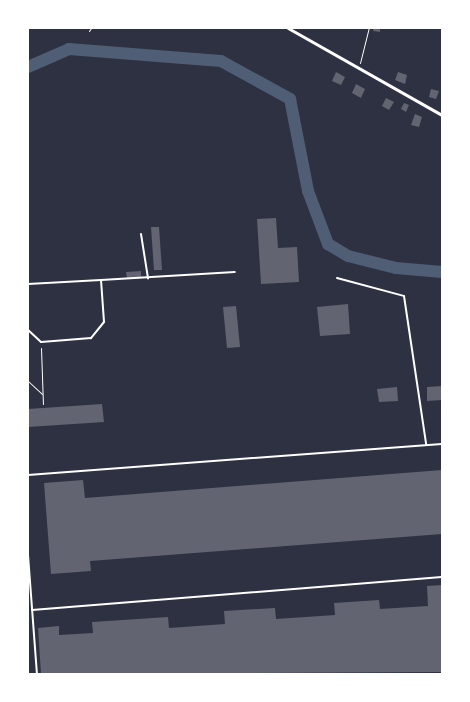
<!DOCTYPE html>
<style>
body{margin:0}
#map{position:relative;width:470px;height:702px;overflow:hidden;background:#2d3142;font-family:Arial,sans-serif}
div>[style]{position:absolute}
.river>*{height:12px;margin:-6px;padding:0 6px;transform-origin:6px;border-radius:6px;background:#4f5d75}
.building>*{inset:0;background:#626471}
.path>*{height:1px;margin:-0.5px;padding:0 0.5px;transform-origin:0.5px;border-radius:0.5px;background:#fff}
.service>*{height:2px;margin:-1px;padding:0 1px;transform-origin:1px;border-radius:1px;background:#fff}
.minor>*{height:3px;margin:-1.5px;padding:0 1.5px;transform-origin:1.5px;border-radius:1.5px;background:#fff}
span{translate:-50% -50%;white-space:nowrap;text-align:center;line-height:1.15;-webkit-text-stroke:4.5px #fff;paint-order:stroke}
.frame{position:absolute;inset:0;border:29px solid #fff;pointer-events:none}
</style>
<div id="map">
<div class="river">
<div style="left:28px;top:67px;width:45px;rotate:-23.7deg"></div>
<div style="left:69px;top:49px;width:152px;rotate:4.5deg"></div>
<div style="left:221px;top:61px;width:79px;rotate:28.8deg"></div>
<div style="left:290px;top:99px;width:94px;rotate:78.9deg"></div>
<div style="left:308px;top:191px;width:57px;rotate:69.3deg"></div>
<div style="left:328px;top:244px;width:23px;rotate:31deg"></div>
<div style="left:348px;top:256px;width:49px;rotate:14deg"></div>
<div style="left:396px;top:268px;width:46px;rotate:5deg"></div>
</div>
<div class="building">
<div style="clip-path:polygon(374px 28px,380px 28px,380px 32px,373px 31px)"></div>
<div style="clip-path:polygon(336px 72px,345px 77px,341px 85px,332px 81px)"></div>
<div style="clip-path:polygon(398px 72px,407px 75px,405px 84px,395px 80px)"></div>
<div style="clip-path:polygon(356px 84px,365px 89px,361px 98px,352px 93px)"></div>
<div style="clip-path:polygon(431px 89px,439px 91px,436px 99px,429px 97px)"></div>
<div style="clip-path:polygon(386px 98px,394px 102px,389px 110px,382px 106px)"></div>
<div style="clip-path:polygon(404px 103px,409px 105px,406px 112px,401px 109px)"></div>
<div style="clip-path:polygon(415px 114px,422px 117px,419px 127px,411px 125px)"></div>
<div style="clip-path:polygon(276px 218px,278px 248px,297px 247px,299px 282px,261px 284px,257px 219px)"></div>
<div style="clip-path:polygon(151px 227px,159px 227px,162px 270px,154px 270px)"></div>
<div style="clip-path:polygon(141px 271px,141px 277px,127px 279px,126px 272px)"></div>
<div style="clip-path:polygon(348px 304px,350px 334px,320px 336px,317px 307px)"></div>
<div style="clip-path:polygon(236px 306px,240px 347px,227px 348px,223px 307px)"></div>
<div style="clip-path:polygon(442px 386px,442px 400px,427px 401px,427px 387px)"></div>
<div style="clip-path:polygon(397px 387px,398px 401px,379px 402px,377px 389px)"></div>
<div style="clip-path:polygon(102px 404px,104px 422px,28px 427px,28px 409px)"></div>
<div style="clip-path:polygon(442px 470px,442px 534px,90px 561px,91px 571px,51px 574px,44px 483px,83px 480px,85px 498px)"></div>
<div style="clip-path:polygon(442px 585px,442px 672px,41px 674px,38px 628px,59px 626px,59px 635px,93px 633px,92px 622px,168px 617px,169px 628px,225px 624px,224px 611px,275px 608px,276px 619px,335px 615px,334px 603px,379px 600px,380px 609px,428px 606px,427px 586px)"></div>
</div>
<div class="path">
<div style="left:89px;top:31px;width:4px;rotate:-56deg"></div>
<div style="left:360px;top:63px;width:36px;rotate:-76deg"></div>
<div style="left:41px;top:348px;width:56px;rotate:88deg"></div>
<div style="left:28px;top:381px;width:19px;rotate:43deg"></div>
</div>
<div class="service">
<div style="left:141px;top:234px;width:45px;rotate:81deg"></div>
<div style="left:337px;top:278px;width:69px;rotate:15deg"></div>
<div style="left:404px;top:296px;width:150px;rotate:81.5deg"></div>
<div style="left:101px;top:280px;width:134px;rotate:-3.4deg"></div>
<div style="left:28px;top:284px;width:73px;rotate:-3.1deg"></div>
<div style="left:101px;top:280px;width:42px;rotate:85.9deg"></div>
<div style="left:104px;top:322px;width:21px;rotate:129deg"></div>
<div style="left:91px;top:338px;width:50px;rotate:175.4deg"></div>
<div style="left:41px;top:342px;width:18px;rotate:-137deg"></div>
<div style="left:28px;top:475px;width:415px;rotate:-4.3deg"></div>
<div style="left:28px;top:555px;width:119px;rotate:85.7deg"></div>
<div style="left:32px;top:610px;width:411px;rotate:-4.6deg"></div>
</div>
<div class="minor">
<div style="left:288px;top:28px;width:177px;rotate:29.5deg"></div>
</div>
<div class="frame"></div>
</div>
